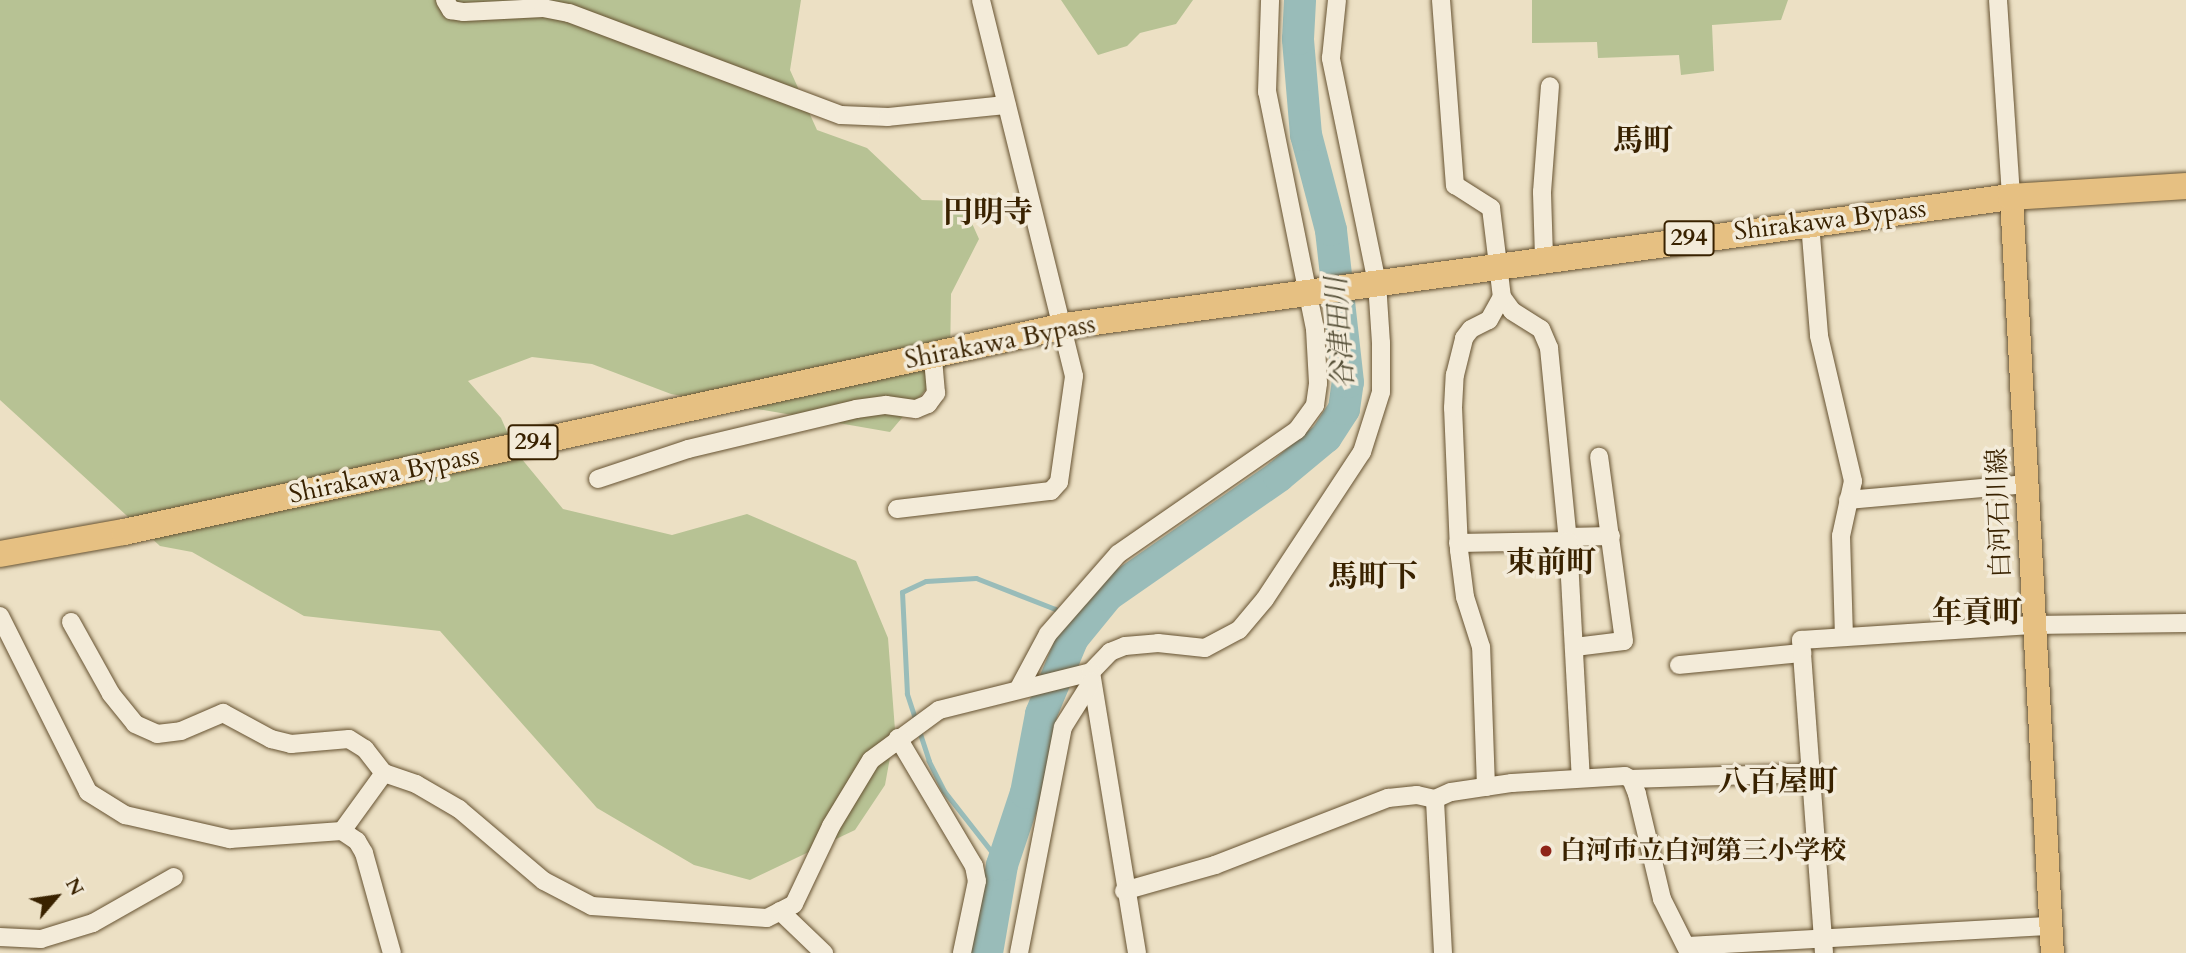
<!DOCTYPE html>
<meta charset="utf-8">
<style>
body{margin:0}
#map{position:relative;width:2186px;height:953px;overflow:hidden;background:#ece0c4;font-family:Cardo,"Noto Serif JP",serif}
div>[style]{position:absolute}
.green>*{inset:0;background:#b7c294}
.stream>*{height:5px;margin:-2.5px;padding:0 2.5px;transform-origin:2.5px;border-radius:2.5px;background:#99bcb9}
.river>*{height:32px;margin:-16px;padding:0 16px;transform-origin:16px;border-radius:16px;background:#99bcb9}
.roads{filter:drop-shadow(0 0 2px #665231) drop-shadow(0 0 2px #665231)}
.minor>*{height:18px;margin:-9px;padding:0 9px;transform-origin:9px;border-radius:9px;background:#f3ebd9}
.major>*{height:23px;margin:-11.5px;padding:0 11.5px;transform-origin:11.5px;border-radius:11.5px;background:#e6c082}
.highway>*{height:26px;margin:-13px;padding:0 13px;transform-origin:13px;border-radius:13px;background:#e6c082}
.dots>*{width:19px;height:19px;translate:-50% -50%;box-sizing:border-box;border:4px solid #f3ebd9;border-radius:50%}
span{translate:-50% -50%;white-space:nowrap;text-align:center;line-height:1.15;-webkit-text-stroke:7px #f3ebd9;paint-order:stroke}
.shield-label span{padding:2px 5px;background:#f3ebd9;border:2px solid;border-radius:5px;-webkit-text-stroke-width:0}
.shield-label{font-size:24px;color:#392200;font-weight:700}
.street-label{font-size:26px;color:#392200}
.poi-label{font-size:26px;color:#392200;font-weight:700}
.left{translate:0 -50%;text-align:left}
.water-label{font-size:28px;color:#565038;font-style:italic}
.quarter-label{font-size:30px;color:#392200;font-weight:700}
.north{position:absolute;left:21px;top:862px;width:70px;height:70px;-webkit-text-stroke:5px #f3ebd9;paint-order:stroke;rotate:61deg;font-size:19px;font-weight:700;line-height:28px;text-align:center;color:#392200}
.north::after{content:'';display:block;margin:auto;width:24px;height:32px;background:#392200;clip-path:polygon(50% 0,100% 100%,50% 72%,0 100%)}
</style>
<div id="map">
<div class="green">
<div style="clip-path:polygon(0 0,801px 0,790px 70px,817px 130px,867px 148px,922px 200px,962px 201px,979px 239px,951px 294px,950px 361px,890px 432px,671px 394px,592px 364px,532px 357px,468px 381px,501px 418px,516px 452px,563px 509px,672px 535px,747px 514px,856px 561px,888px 638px,895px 730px,885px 785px,855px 830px,750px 880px,694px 865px,597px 808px,440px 631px,304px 616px,192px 552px,160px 546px,0 400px)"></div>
<div style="clip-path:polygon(1061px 0,1193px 0,1176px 24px,1140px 33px,1127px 46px,1098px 55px)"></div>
<div style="clip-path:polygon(1532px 0,1788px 0,1781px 20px,1712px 25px,1714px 71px,1681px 75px,1679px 55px,1598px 58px,1597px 42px,1532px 43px)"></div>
</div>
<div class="stream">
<div style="left:1002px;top:865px;width:94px;rotate:-128.1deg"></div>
<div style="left:944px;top:791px;width:34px;rotate:-117deg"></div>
<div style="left:929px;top:761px;width:71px;rotate:-108.2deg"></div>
<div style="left:907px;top:694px;width:102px;rotate:-92.8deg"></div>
<div style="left:902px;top:592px;width:26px;rotate:-25deg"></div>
<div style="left:926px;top:581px;width:50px;rotate:-3.4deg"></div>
<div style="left:976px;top:578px;width:85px;rotate:21.4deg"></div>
<div style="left:1055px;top:609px;width:32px;rotate:35deg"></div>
</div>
<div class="river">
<div style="left:987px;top:953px;width:89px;rotate:-80.3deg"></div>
<div style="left:1002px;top:865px;width:76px;rotate:-71.6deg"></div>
<div style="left:1026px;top:793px;width:80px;rotate:-79.2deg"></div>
<div style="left:1041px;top:714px;width:82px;rotate:-67.2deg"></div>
<div style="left:1073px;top:638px;width:55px;rotate:-50.9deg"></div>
<div style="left:1108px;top:595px;width:208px;rotate:-34.8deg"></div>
<div style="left:1279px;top:476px;width:61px;rotate:-39.7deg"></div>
<div style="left:1326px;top:437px;width:33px;rotate:-57deg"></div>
<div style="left:1344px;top:409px;width:27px;rotate:-82deg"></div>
<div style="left:1348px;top:382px;width:153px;rotate:-96.4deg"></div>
<div style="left:1331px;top:230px;width:98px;rotate:-104.7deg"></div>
<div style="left:1306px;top:135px;width:96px;rotate:-94.8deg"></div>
<div style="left:1298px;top:39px;width:39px;rotate:-87deg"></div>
</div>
<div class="roads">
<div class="minor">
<div style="left:445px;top:0;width:12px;rotate:59deg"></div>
<div style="left:451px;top:10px;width:13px;rotate:9deg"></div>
<div style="left:464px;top:12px;width:79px;rotate:-2.9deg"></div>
<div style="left:543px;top:8px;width:26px;rotate:11deg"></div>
<div style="left:569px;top:13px;width:290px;rotate:20.6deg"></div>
<div style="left:841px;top:115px;width:47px;rotate:2.4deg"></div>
<div style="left:888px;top:117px;width:119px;rotate:-5.8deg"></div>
<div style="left:1441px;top:0;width:186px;rotate:85.7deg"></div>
<div style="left:1455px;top:185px;width:43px;rotate:32.6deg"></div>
<div style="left:1491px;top:208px;width:90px;rotate:83deg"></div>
<div style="left:1998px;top:0;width:197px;rotate:86.2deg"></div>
<div style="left:1810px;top:223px;width:113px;rotate:85.4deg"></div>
<div style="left:1819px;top:336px;width:149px;rotate:76.8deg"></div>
<div style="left:1853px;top:481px;width:56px;rotate:102.3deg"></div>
<div style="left:1841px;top:536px;width:100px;rotate:88.3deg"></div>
<div style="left:1544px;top:257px;width:65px;rotate:-91.8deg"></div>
<div style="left:1542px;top:192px;width:106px;rotate:-85.7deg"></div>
<div style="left:598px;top:479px;width:95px;rotate:-18.4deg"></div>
<div style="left:688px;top:449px;width:173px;rotate:-13.4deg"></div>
<div style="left:856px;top:409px;width:30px;rotate:-8deg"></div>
<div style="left:886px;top:405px;width:30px;rotate:8deg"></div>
<div style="left:916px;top:409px;width:13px;rotate:-23deg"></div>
<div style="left:928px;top:404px;width:14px;rotate:-54deg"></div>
<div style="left:936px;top:393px;width:38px;rotate:-95deg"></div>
<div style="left:1848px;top:500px;width:179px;rotate:-5.1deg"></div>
<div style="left:897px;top:509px;width:155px;rotate:-6.7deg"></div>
<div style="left:1051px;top:491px;width:12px;rotate:-48deg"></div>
<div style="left:1059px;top:482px;width:107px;rotate:-81.9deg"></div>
<div style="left:1074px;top:376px;width:387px;rotate:-103.9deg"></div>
<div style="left:1567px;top:537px;width:44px;rotate:-1.3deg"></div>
<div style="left:1458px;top:543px;width:110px;rotate:-1deg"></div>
<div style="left:0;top:616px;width:197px;rotate:63.4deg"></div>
<div style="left:88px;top:792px;width:44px;rotate:31.9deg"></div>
<div style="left:125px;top:815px;width:108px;rotate:12.9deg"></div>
<div style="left:230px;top:839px;width:112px;rotate:-4.1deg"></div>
<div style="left:342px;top:831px;width:72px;rotate:-54.1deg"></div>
<div style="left:71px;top:622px;width:82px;rotate:60.9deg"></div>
<div style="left:111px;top:694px;width:38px;rotate:51deg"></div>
<div style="left:135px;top:724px;width:24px;rotate:24deg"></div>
<div style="left:157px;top:734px;width:24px;rotate:-7deg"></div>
<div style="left:181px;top:731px;width:46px;rotate:-23.2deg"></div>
<div style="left:223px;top:713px;width:55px;rotate:28.4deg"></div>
<div style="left:271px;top:739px;width:21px;rotate:14deg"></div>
<div style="left:291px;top:744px;width:58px;rotate:-4.9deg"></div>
<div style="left:349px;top:739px;width:19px;rotate:32deg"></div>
<div style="left:365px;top:749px;width:31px;rotate:52deg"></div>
<div style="left:384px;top:773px;width:34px;rotate:19deg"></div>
<div style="left:416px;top:784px;width:50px;rotate:30.2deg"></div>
<div style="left:459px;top:809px;width:111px;rotate:40.3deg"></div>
<div style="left:544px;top:881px;width:54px;rotate:27.5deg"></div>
<div style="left:592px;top:906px;width:175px;rotate:3.9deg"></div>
<div style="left:767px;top:918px;width:30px;rotate:-27deg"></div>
<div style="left:794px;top:904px;width:86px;rotate:-64.6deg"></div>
<div style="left:831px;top:826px;width:77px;rotate:-58.8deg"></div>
<div style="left:871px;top:760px;width:84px;rotate:-36.3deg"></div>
<div style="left:939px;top:710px;width:157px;rotate:-14deg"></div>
<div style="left:1091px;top:672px;width:28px;rotate:-46deg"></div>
<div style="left:1110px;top:652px;width:16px;rotate:-22deg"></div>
<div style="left:1125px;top:646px;width:33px;rotate:-5deg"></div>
<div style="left:1158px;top:643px;width:47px;rotate:6.1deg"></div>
<div style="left:1205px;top:648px;width:38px;rotate:-28deg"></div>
<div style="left:1239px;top:630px;width:40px;rotate:-50deg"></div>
<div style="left:1265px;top:599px;width:176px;rotate:-56.6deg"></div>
<div style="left:1362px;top:452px;width:63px;rotate:-72.4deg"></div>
<div style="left:1381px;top:392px;width:49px;rotate:-90deg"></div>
<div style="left:1381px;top:343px;width:60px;rotate:-93.8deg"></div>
<div style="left:1377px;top:283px;width:230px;rotate:-101.6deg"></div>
<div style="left:1331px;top:58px;width:58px;rotate:-84.1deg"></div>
<div style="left:1575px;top:647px;width:49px;rotate:-7deg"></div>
<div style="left:1624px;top:641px;width:186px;rotate:-97.7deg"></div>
<div style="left:1679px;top:665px;width:124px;rotate:-5.6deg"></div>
<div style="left:1091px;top:672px;width:285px;rotate:80.7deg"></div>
<div style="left:1019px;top:688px;width:61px;rotate:-61.8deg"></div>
<div style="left:1048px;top:634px;width:106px;rotate:-48.8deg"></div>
<div style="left:1118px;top:554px;width:218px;rotate:-34.7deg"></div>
<div style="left:1297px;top:430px;width:31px;rotate:-54deg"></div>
<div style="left:1315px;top:405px;width:22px;rotate:-82deg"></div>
<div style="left:1318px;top:383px;width:54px;rotate:-93.2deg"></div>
<div style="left:1315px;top:329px;width:242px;rotate:-101.4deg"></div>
<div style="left:1267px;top:92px;width:92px;rotate:-88.1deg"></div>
<div style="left:898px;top:738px;width:149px;rotate:59.3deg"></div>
<div style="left:974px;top:866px;width:15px;rotate:79deg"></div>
<div style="left:977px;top:881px;width:74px;rotate:101.8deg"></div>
<div style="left:1631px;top:779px;width:182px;rotate:-1.9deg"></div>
<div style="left:1486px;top:787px;width:140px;rotate:-92deg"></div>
<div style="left:1481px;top:647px;width:52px;rotate:-107.7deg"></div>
<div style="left:1465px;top:597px;width:47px;rotate:-97.3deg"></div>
<div style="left:1459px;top:550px;width:142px;rotate:-92.4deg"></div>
<div style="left:1453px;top:408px;width:33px;rotate:-87deg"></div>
<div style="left:1455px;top:375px;width:38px;rotate:-76deg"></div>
<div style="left:1464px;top:338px;width:11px;rotate:-52deg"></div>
<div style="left:1471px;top:329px;width:20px;rotate:-27deg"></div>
<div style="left:1489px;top:320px;width:26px;rotate:-61deg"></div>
<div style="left:1502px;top:297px;width:17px;rotate:54deg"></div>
<div style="left:1512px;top:311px;width:34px;rotate:32deg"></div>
<div style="left:1541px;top:329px;width:21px;rotate:67deg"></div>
<div style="left:1549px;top:348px;width:194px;rotate:84.4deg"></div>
<div style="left:1568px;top:541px;width:237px;rotate:86.9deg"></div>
<div style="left:342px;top:831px;width:18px;rotate:34deg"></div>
<div style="left:357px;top:841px;width:14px;rotate:60deg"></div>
<div style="left:364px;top:853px;width:104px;rotate:74.4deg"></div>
<div style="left:1124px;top:891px;width:95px;rotate:-15.9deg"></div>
<div style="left:1215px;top:865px;width:186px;rotate:-21.2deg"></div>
<div style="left:1388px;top:798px;width:29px;rotate:-6deg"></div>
<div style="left:1417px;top:795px;width:18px;rotate:13deg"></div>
<div style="left:780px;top:911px;width:61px;rotate:43.7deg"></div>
<div style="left:0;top:937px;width:41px;rotate:2.8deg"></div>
<div style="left:41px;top:939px;width:54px;rotate:-17.1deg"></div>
<div style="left:93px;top:923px;width:93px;rotate:-29.6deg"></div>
<div style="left:1688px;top:946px;width:364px;rotate:-3.2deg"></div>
<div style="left:1019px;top:953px;width:230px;rotate:-79deg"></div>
<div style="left:1063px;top:727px;width:54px;rotate:-57.8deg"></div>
<div style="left:1443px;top:953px;width:154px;rotate:-93deg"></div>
<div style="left:1435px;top:799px;width:17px;rotate:-24deg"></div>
<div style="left:1451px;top:792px;width:62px;rotate:-8.4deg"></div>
<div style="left:1512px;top:783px;width:113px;rotate:-3.5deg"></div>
<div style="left:1625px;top:776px;width:7px;rotate:27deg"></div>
<div style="left:1631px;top:779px;width:16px;rotate:68deg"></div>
<div style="left:1637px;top:794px;width:108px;rotate:76.6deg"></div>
<div style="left:1662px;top:899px;width:60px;rotate:63.4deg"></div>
<div style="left:1824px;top:953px;width:314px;rotate:-94.2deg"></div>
<div style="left:1801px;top:640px;width:231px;rotate:-3.7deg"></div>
<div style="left:2032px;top:625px;width:154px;rotate:-0.7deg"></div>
</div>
<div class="major">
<div style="left:2011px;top:197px;width:757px;rotate:86.9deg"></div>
</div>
<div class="highway">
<div style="left:0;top:554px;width:126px;rotate:-10.1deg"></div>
<div style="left:124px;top:532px;width:963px;rotate:-12.35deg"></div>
<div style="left:1065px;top:326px;width:955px;rotate:-7.77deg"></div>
<div style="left:2011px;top:197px;width:175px;rotate:-3.6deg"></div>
</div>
</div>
<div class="dots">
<div style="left:1546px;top:851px;background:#8f2418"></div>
</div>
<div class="shield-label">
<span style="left:1689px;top:238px">294</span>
<span style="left:533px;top:442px">294</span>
</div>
<div class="street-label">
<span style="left:1830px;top:220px;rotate:-7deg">Shirakawa Bypass</span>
<span style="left:1000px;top:342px;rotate:-11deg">Shirakawa Bypass</span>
<span style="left:384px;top:475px;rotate:-12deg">Shirakawa Bypass</span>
<span style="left:1999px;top:513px;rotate:-92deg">白河石川線</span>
</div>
<div class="poi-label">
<span class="left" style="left:1560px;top:851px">白河市立白河第三小学校</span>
</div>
<div class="water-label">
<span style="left:1340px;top:333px;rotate:-94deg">谷津田川</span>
</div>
<div class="quarter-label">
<span style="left:1643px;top:141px">馬町</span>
<span style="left:988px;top:213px">円明寺</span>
<span style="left:1551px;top:563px">束前町</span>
<span style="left:1373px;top:577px">馬町下</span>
<span style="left:1977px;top:613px">年貢町</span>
<span style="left:1778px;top:782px">八百屋町</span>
</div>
<div class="north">N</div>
</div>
